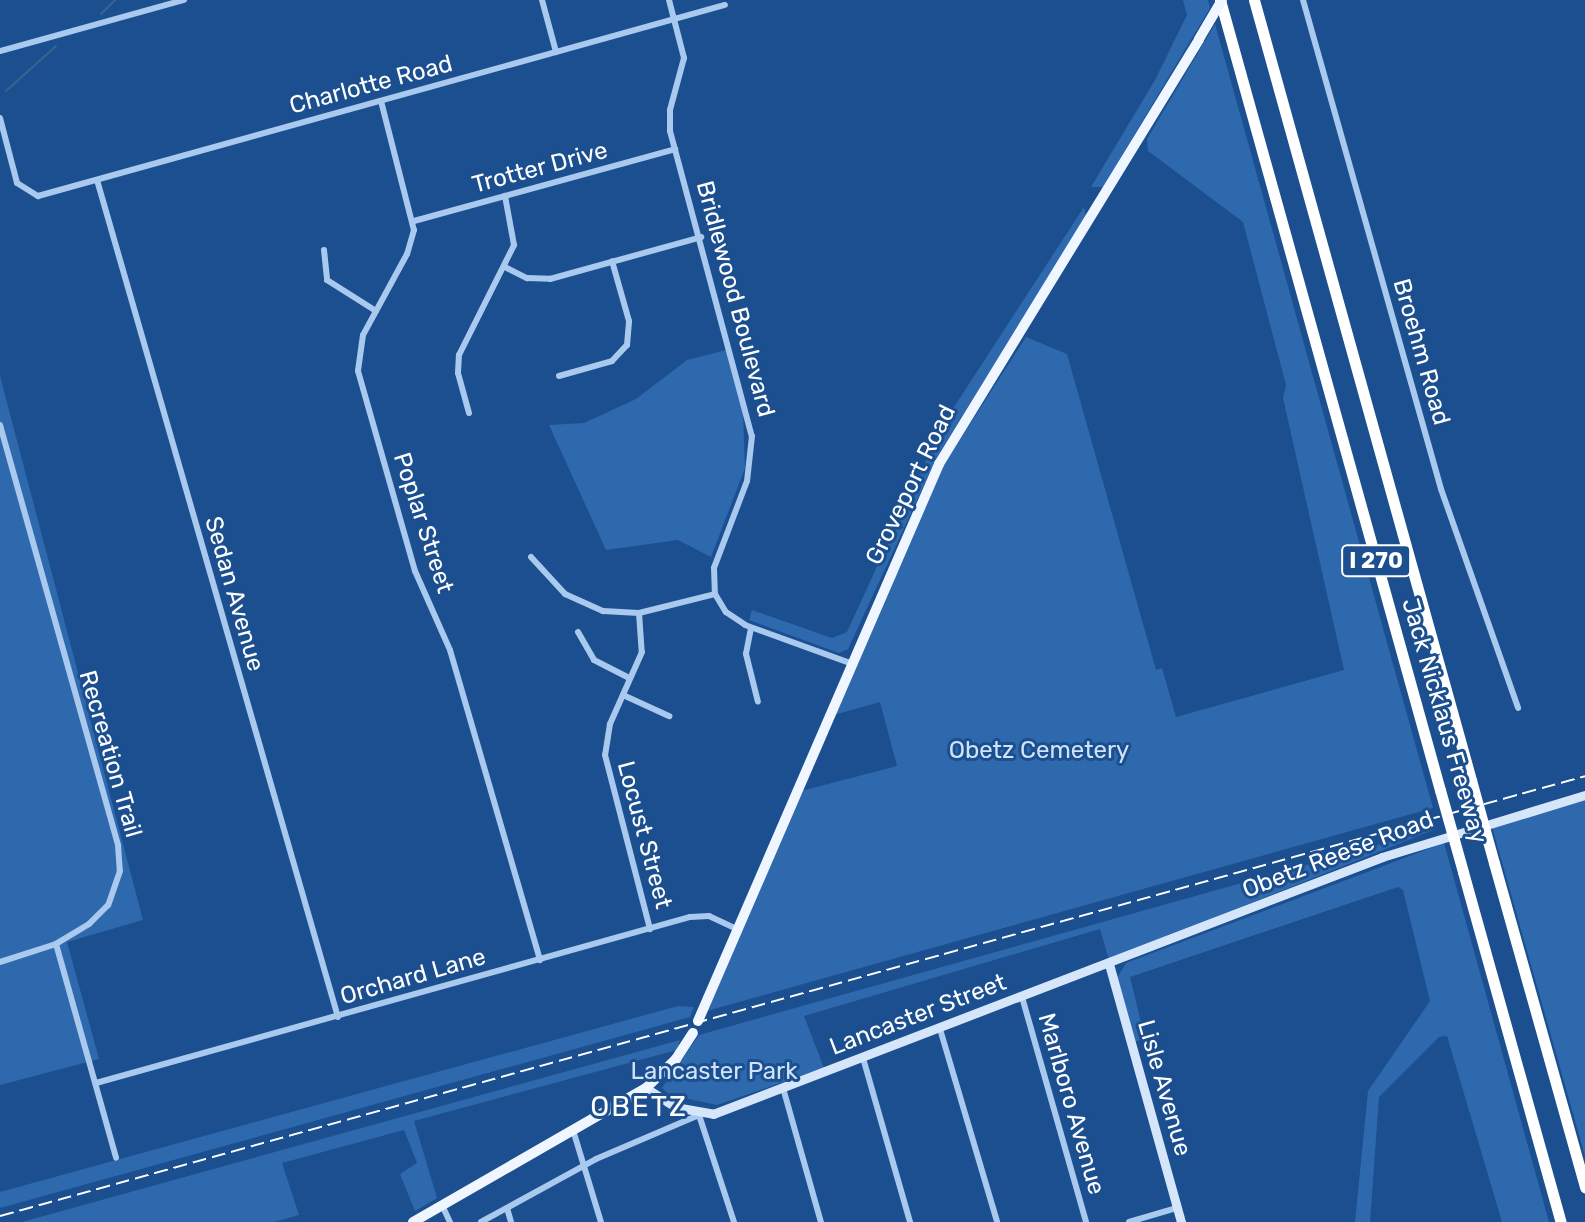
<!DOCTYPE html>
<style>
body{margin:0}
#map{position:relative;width:1585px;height:1222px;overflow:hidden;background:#1b4f8f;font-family:Rubik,sans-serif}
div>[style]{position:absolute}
.green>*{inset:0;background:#2e69ad}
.stream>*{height:2px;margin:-1px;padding:0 1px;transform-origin:1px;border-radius:1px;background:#3c6290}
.street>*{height:6px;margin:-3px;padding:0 3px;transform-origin:3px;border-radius:3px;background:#a9c9ee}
.secondary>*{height:9px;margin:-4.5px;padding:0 4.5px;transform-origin:4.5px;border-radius:4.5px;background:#d6e6fa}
.primary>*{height:10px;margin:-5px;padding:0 5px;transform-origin:5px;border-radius:5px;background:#f0f6ff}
.highway>*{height:11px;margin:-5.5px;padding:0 5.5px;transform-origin:5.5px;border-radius:5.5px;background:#fff}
.rail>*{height:2px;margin-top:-1px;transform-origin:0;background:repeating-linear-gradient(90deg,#fff 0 14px,transparent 0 20px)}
.primary-bridge>*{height:10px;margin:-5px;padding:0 5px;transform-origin:5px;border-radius:5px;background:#f0f6ff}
.highway-bridge>*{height:11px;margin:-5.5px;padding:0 5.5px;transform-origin:5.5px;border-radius:5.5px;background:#fff}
span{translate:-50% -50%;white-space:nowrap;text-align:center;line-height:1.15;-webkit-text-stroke:6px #1b4f8f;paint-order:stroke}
.shield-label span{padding:2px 6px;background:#1b4f8f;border:2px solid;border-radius:6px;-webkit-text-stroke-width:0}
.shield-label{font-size:22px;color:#fff;font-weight:700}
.street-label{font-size:24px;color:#fff}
.park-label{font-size:24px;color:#cfe3fa}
.quarter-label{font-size:28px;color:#fff;letter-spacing:2px}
</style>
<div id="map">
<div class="green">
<div style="clip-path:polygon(1183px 0,1208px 0,1210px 8px,1103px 187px,1091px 187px,1155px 80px,1187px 15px)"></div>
<div style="clip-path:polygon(1215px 24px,1433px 808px,707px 1011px,801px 791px,897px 766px,880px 702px,834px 715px,941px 469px,1026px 337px,1067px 354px,1156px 670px,1162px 668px,1176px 717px,1344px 670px,1283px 398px,1286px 385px,1243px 222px,1148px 151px,1147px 139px)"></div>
<div style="clip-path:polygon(1084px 207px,1086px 216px,937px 457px,848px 649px,839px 653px,749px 620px,752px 610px,832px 638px,847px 632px,941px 427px)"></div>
<div style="clip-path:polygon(726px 350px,743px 414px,745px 468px,711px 557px,678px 540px,606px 550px,549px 425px,584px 423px,636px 399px,687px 360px)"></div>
<div style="clip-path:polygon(0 376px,143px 920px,67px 942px,99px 1059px,0 1085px)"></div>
<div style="clip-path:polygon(1585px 800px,1585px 1156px,1492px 827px)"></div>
<div style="clip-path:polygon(1438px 828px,1109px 960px,1100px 929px,804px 1016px,824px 1068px,717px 1105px,670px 1095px,662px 1088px,699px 1035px)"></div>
<div style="clip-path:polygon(1444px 843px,1549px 1222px,1502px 1222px,1447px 1036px,1439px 1037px,1379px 1097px,1370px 1222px,1355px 1222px,1368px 1091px,1430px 1001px,1403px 890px,1398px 887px,1130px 977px,1145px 1039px,1133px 1042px,1117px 978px,1126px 963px)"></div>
<div style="clip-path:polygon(678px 1006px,694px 1007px,690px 1017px,0 1208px,0 1192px)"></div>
<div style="clip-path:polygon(680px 1040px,677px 1050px,414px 1121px,437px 1198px,415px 1211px,400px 1174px,417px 1163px,404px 1130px,282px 1163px,299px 1215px,274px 1222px,22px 1222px)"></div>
</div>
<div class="stream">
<div style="left:101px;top:14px;width:20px;rotate:-45deg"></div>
<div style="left:6px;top:91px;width:67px;rotate:-42deg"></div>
</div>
<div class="street">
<div style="left:542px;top:0;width:54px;rotate:74.9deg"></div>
<div style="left:669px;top:0;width:60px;rotate:75.5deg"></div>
<div style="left:684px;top:58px;width:54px;rotate:105.1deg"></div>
<div style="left:670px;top:110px;width:21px;rotate:90deg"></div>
<div style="left:670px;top:131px;width:316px;rotate:75deg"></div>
<div style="left:752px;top:436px;width:45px;rotate:96.3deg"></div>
<div style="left:747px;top:481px;width:93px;rotate:110.8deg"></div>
<div style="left:714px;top:568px;width:26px;rotate:88deg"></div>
<div style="left:715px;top:594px;width:21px;rotate:59deg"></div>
<div style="left:726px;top:612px;width:23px;rotate:34deg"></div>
<div style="left:745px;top:625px;width:112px;rotate:19.9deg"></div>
<div style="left:1303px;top:0;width:508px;rotate:74.24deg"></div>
<div style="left:1441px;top:489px;width:232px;rotate:70.6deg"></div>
<div style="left:0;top:51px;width:191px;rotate:-15.5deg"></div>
<div style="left:381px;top:101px;width:133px;rotate:75.7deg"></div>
<div style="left:414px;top:230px;width:25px;rotate:106deg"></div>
<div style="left:407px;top:254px;width:92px;rotate:118.5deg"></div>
<div style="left:363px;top:335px;width:36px;rotate:98deg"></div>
<div style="left:358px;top:371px;width:208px;rotate:74.1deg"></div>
<div style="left:415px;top:571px;width:86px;rotate:66.1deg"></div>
<div style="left:450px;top:650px;width:323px;rotate:73.8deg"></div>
<div style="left:0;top:118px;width:67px;rotate:75.3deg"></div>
<div style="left:17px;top:183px;width:25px;rotate:32deg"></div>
<div style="left:38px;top:196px;width:713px;rotate:-15.54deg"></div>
<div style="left:97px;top:180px;width:871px;rotate:73.94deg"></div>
<div style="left:414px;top:221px;width:271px;rotate:-15.4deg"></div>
<div style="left:324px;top:250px;width:30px;rotate:84deg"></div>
<div style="left:327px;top:280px;width:58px;rotate:32.3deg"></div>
<div style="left:505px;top:267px;width:25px;rotate:27deg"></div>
<div style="left:527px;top:278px;width:23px;rotate:2deg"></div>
<div style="left:550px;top:279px;width:157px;rotate:-15.5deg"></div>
<div style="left:559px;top:376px;width:55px;rotate:-15.8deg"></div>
<div style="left:612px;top:361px;width:22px;rotate:-47deg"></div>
<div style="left:627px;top:345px;width:24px;rotate:-85deg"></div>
<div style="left:629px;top:321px;width:62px;rotate:-105.8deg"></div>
<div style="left:469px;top:413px;width:41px;rotate:-105.4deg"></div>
<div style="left:458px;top:373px;width:18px;rotate:-87deg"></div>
<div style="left:459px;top:355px;width:123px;rotate:-63.4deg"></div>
<div style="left:514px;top:245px;width:50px;rotate:-100.4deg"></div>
<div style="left:0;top:425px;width:436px;rotate:74.3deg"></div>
<div style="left:118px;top:845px;width:26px;rotate:86deg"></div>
<div style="left:120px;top:871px;width:36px;rotate:109deg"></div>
<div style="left:108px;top:905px;width:27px;rotate:135deg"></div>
<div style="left:89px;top:924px;width:39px;rotate:149deg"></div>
<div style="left:56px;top:944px;width:59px;rotate:162.2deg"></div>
<div style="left:531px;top:557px;width:50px;rotate:47.4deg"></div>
<div style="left:565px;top:594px;width:42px;rotate:24.1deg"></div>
<div style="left:603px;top:611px;width:36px;rotate:3deg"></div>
<div style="left:639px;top:613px;width:78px;rotate:-14deg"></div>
<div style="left:639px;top:613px;width:39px;rotate:86deg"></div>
<div style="left:642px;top:652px;width:79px;rotate:114deg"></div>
<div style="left:610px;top:724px;width:31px;rotate:99deg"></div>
<div style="left:605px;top:755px;width:180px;rotate:75.5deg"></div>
<div style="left:751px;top:628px;width:26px;rotate:101deg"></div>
<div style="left:746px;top:654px;width:49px;rotate:76deg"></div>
<div style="left:578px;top:632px;width:32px;rotate:60deg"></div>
<div style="left:594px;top:660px;width:39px;rotate:27deg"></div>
<div style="left:623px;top:695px;width:51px;rotate:24.5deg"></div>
<div style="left:56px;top:944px;width:222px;rotate:74.3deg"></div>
<div style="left:1022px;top:997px;width:234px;rotate:74.1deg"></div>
<div style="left:940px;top:1029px;width:201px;rotate:73.5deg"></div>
<div style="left:863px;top:1058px;width:171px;rotate:74deg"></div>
<div style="left:96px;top:1083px;width:617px;rotate:-15.61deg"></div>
<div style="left:690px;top:917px;width:19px;rotate:-3deg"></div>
<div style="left:709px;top:916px;width:31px;rotate:25deg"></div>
<div style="left:783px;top:1088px;width:139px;rotate:74.2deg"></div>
<div style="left:573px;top:1130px;width:96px;rotate:73.1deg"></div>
<div style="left:442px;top:1205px;width:19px;rotate:65deg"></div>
<div style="left:507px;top:1208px;width:15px;rotate:74deg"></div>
<div style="left:481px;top:1222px;width:131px;rotate:-28.7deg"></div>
<div style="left:596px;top:1159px;width:112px;rotate:-23.1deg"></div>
<div style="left:699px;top:1115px;width:113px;rotate:71.9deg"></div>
<div style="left:1129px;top:1222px;width:50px;rotate:-16.3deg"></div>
</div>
<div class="secondary">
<div style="left:1109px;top:964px;width:268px;rotate:74.4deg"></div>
<div style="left:646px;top:1088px;width:35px;rotate:33deg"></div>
<div style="left:675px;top:1107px;width:39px;rotate:10deg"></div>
<div style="left:713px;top:1114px;width:717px;rotate:-21.01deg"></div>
<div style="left:1382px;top:857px;width:212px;rotate:-17deg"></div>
</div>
<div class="primary">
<div style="left:698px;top:1021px;width:607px;rotate:-66.6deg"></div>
<div style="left:939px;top:464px;width:498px;rotate:-58.5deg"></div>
<div style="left:413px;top:1222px;width:269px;rotate:-29.9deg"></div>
<div style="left:646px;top:1088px;width:42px;rotate:-44deg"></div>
<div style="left:676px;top:1059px;width:31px;rotate:-57deg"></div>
</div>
<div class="highway">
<div style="left:1220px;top:0;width:820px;rotate:74.44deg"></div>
<div style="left:1254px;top:0;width:810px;rotate:74.45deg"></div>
<div style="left:1494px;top:863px;width:337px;rotate:74.3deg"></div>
<div style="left:1463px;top:872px;width:363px;rotate:74.4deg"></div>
</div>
<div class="rail">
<div style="left:0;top:1216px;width:1645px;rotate:-15.51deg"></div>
</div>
<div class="primary-bridge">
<div style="left:1199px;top:39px;width:45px;rotate:-59.5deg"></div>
</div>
<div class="highway-bridge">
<div style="left:1471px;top:780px;width:86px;rotate:74.5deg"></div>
<div style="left:1440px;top:790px;width:85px;rotate:74.3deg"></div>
</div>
<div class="shield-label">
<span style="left:1376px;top:561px">I 270</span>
</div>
<div class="street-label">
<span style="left:371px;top:85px;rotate:-15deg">Charlotte Road</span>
<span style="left:540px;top:168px;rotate:-15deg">Trotter Drive</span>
<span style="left:735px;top:299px;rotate:75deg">Bridlewood Boulevard</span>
<span style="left:1421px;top:352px;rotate:74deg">Broehm Road</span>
<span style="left:911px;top:485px;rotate:-64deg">Groveport Road</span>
<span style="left:423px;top:523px;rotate:72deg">Poplar Street</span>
<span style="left:234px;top:594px;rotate:74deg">Sedan Avenue</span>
<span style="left:1444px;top:721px;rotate:74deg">Jack Nicklaus Freeway</span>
<span style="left:110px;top:754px;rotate:74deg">Recreation Trail</span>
<span style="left:644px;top:835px;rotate:75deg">Locust Street</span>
<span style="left:1338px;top:855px;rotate:-21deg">Obetz Reese Road</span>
<span style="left:413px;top:977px;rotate:-16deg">Orchard Lane</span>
<span style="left:918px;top:1015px;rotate:-21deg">Lancaster Street</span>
<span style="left:1164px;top:1088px;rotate:74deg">Lisle Avenue</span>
<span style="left:1071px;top:1104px;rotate:74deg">Marlboro Avenue</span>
</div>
<div class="park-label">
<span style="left:1039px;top:751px">Obetz Cemetery</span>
<span style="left:714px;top:1072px">Lancaster Park</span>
</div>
<div class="quarter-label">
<span style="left:639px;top:1107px">OBETZ</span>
</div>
</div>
